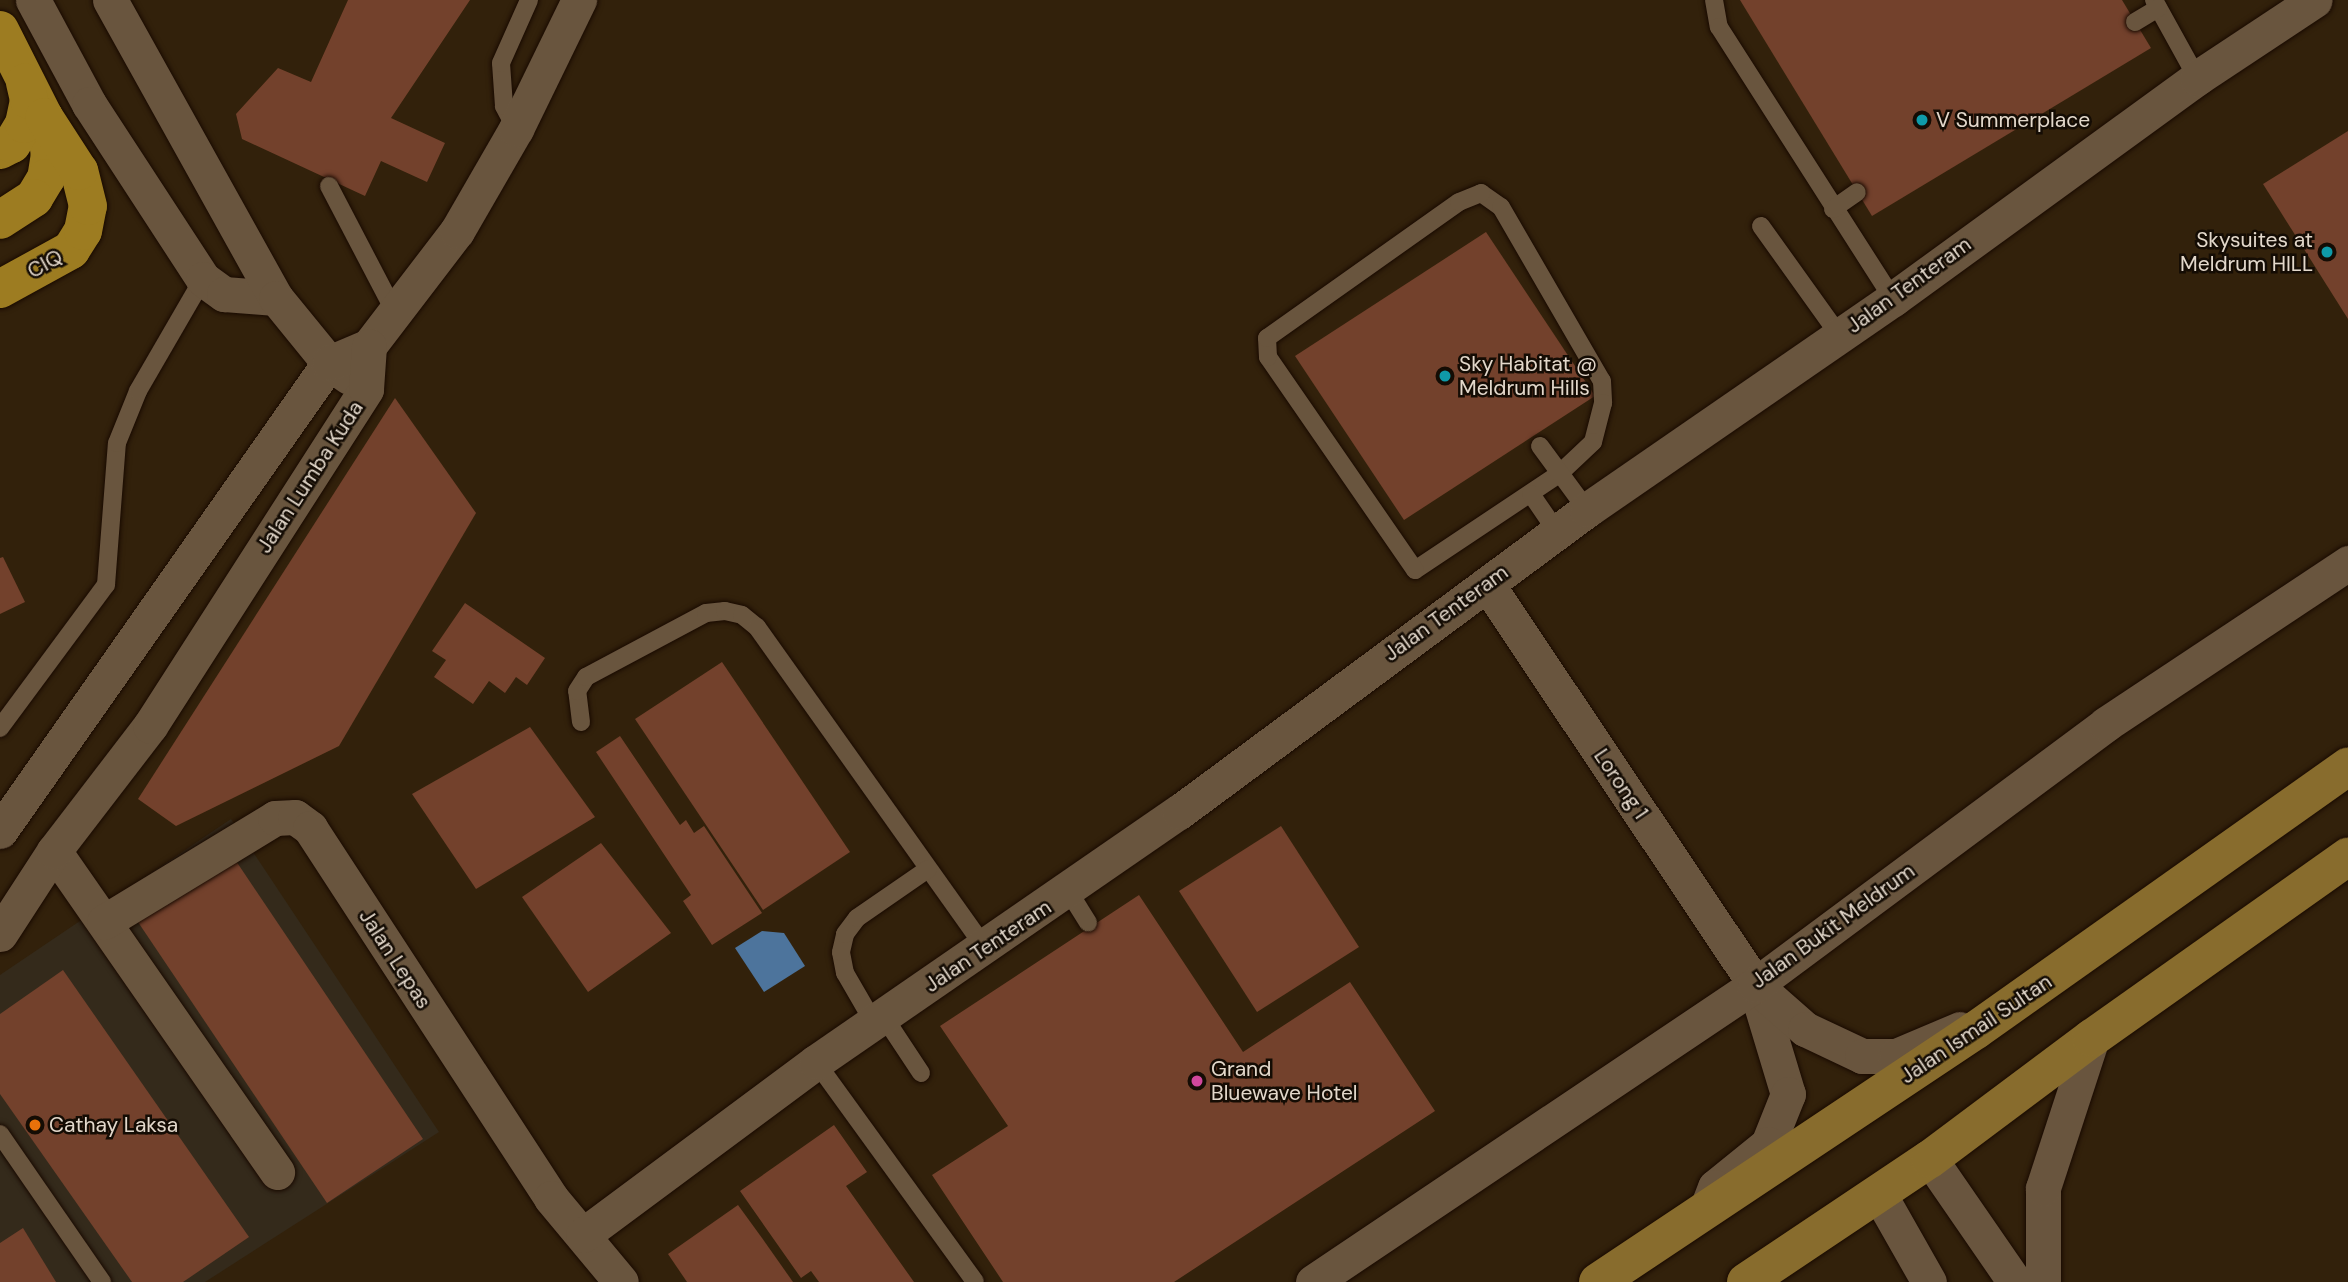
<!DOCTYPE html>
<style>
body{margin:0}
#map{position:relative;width:2348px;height:1282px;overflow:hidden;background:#32210b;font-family:"DM Sans",sans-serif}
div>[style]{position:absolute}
.commercial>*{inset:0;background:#342a1b}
.water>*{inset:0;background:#4d749c}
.building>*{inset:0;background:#73412c}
.roads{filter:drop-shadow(0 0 2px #190a00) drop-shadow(0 0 2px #190a00)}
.lane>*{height:18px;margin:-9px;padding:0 9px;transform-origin:9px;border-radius:9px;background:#69553e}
.street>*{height:35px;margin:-17.5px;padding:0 17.5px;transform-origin:17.5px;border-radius:17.5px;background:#69553e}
.primary>*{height:38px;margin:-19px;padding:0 19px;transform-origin:19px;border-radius:19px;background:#886c2d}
.highway>*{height:38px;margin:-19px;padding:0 19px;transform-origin:19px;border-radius:19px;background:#9d7c21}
.dots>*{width:19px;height:19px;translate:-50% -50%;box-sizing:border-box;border:4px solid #140c04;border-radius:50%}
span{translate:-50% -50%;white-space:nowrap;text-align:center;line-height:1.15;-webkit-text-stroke:5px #140c04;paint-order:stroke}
.poi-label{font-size:21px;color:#e3d8cb}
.left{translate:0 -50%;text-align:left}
.right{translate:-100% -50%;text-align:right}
.street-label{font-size:21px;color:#e3d8cb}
</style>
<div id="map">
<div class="commercial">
<div style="clip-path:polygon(231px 819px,439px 1132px,205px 1282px,0 1282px,0 975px)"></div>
</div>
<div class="water">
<div style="clip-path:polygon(762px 931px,784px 933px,805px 966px,764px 992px,735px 948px)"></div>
</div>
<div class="building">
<div style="clip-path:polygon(348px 0,470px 0,391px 118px,445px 143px,427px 182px,381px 161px,365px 196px,242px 139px,236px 114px,278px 68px,311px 82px)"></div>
<div style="clip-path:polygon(1740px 0,2122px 0,2151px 48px,1872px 216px)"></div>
<div style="clip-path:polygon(2348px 131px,2348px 319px,2263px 184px)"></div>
<div style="clip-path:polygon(1486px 232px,1595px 396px,1404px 520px,1295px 356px)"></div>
<div style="clip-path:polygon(395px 398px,476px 513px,339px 746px,176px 826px,138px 799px)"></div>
<div style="clip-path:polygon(3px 557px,25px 602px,0 614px,0 558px)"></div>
<div style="clip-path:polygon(465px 603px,545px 658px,527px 685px,516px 677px,505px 693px,489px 681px,473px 704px,434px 677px,446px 660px,432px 651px)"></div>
<div style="clip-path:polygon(722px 662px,850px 852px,763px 910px,635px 719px)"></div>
<div style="clip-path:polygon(530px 727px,595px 817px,476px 889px,412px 794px)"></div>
<div style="clip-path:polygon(620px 736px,680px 825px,686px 820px,694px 833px,704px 826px,762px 913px,712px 945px,683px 901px,691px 895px,596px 752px)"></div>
<div style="clip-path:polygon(1281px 826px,1359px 947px,1257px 1012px,1179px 891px)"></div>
<div style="clip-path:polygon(601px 843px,671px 933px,588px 992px,522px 897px)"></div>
<div style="clip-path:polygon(234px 858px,423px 1139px,327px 1203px,138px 922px)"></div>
<div style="clip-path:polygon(1139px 895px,1243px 1052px,1350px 982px,1435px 1111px,1174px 1282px,1003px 1282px,932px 1175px,1008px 1126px,940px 1026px)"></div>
<div style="clip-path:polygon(63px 970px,249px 1237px,183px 1282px,132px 1282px,0 1094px,0 1014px)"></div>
<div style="clip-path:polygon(834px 1125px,867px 1172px,846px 1186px,914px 1282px,819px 1282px,811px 1271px,801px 1278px,740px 1191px)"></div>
<div style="clip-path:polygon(738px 1205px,762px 1238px,793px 1282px,687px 1282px,668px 1254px)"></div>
<div style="clip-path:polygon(23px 1228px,56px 1282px,0 1282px,0 1243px)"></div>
</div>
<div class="roads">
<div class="lane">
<div style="left:1714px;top:0;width:27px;rotate:80deg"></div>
<div style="left:1719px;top:27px;width:323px;rotate:57.4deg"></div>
<div style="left:2154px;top:0;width:89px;rotate:61.1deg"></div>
<div style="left:2135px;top:22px;width:27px;rotate:-31deg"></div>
<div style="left:516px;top:129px;width:26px;rotate:-118deg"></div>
<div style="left:504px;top:106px;width:43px;rotate:-94deg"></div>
<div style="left:501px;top:63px;width:69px;rotate:-66deg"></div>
<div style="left:329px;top:186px;width:142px;rotate:62.4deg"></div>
<div style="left:1481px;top:193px;width:24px;rotate:35deg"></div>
<div style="left:1501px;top:207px;width:201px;rotate:59.9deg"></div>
<div style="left:1602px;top:381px;width:22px;rotate:87deg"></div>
<div style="left:1603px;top:403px;width:40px;rotate:104.4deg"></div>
<div style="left:1593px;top:442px;width:47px;rotate:136.7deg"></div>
<div style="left:1559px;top:474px;width:173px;rotate:146.3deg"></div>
<div style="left:1415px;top:570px;width:259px;rotate:-124.6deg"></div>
<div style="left:1268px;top:357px;width:19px;rotate:-93deg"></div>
<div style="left:1267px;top:338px;width:235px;rotate:-35.3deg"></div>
<div style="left:1459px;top:202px;width:24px;rotate:-22deg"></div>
<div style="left:1833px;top:209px;width:29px;rotate:-35deg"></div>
<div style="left:1761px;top:226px;width:134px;rotate:54.4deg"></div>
<div style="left:1540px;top:446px;width:79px;rotate:53.7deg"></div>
<div style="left:1531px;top:494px;width:46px;rotate:55.6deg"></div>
<div style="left:581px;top:722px;width:31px;rotate:-97deg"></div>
<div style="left:577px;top:691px;width:17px;rotate:-57deg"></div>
<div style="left:586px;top:677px;width:136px;rotate:-28.1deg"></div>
<div style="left:706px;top:613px;width:19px;rotate:-6deg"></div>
<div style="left:725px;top:611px;width:17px;rotate:13deg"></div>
<div style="left:742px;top:615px;width:19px;rotate:39deg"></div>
<div style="left:757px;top:627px;width:394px;rotate:54.6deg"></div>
<div style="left:0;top:728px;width:178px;rotate:-53.5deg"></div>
<div style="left:106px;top:585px;width:142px;rotate:-85.6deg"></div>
<div style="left:117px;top:443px;width:56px;rotate:-68deg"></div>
<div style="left:138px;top:391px;width:129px;rotate:-59.9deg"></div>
<div style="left:1069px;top:892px;width:36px;rotate:58deg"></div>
<div style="left:884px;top:1017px;width:67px;rotate:56.5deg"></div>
<div style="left:874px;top:1023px;width:58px;rotate:-120.1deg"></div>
<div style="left:845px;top:973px;width:21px;rotate:-101deg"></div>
<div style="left:841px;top:952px;width:18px;rotate:-77deg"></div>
<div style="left:845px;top:934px;width:20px;rotate:-53deg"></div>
<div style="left:857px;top:918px;width:86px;rotate:-34.6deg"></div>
<div style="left:816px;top:1062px;width:271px;rotate:54.1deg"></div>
<div style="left:0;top:1134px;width:180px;rotate:55.4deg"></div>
</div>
<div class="street">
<div style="left:33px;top:0;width:118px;rotate:61.7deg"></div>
<div style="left:89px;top:104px;width:209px;rotate:56.9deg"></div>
<div style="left:203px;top:279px;width:26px;rotate:36deg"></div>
<div style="left:224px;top:294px;width:52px;rotate:4.4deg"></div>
<div style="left:110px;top:0;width:341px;rotate:60.9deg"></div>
<div style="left:276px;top:298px;width:84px;rotate:50.8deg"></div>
<div style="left:329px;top:363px;width:24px;rotate:35deg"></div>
<div style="left:369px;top:346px;width:145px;rotate:-52.6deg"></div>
<div style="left:457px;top:231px;width:118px;rotate:-60deg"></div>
<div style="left:516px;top:129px;width:144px;rotate:-64deg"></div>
<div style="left:1487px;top:584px;width:482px;rotate:56.2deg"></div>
<div style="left:1755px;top:985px;width:114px;rotate:73.2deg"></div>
<div style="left:1788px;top:1094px;width:54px;rotate:111.8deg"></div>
<div style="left:1768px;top:1144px;width:68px;rotate:140.9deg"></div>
<div style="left:1715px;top:1187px;width:22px;rotate:111deg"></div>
<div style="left:0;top:831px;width:572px;rotate:-54.89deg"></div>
<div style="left:329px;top:363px;width:43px;rotate:-23deg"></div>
<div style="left:54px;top:851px;width:391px;rotate:55.2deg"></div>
<div style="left:104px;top:922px;width:200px;rotate:-31.3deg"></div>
<div style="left:275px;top:818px;width:20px;rotate:-3deg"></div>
<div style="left:295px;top:817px;width:19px;rotate:36deg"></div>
<div style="left:310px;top:828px;width:442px;rotate:56.9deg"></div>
<div style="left:551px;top:1198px;width:109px;rotate:50.2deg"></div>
<div style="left:0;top:934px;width:99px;rotate:-57deg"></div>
<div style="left:54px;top:851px;width:158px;rotate:-52.5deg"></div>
<div style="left:150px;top:726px;width:400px;rotate:-57.3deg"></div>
<div style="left:366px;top:389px;width:43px;rotate:-86deg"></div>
<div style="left:1757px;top:987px;width:64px;rotate:41.2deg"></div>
<div style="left:1805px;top:1029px;width:63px;rotate:25.3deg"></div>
<div style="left:1862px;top:1056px;width:34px"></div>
<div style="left:1896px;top:1056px;width:69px;rotate:-22.9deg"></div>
<div style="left:1930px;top:1159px;width:150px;rotate:55.4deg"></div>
<div style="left:1879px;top:1194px;width:101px;rotate:60.4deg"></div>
<div style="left:583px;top:1235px;width:290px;rotate:-36.6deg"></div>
<div style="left:816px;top:1062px;width:441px;rotate:-34.6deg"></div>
<div style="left:1179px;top:812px;width:508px;rotate:-36.51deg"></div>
<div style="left:1587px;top:510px;width:372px;rotate:-34.6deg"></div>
<div style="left:1893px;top:299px;width:376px;rotate:-36deg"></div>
<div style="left:2197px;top:78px;width:141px;rotate:-33.5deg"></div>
<div style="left:1313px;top:1282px;width:533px;rotate:-33.9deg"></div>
<div style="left:1755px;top:985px;width:437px;rotate:-36.6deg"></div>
<div style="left:2106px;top:724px;width:291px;rotate:-33.6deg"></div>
<div style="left:2043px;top:1282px;width:94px;rotate:-90deg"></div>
<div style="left:2043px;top:1188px;width:158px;rotate:-71.9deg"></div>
</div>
<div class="primary">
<div style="left:1598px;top:1282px;width:454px;rotate:-33.7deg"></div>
<div style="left:1976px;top:1030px;width:456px;rotate:-35.3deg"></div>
<div style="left:1746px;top:1282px;width:221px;rotate:-33.8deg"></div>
<div style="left:1930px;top:1159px;width:202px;rotate:-36.8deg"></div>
<div style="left:2092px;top:1038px;width:314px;rotate:-35.3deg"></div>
</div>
<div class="highway">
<div style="left:0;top:30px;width:97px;rotate:63.2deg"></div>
<div style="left:44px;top:117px;width:37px;rotate:81deg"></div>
<div style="left:50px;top:154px;width:24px;rotate:99deg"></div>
<div style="left:46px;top:178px;width:23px;rotate:121deg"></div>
<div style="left:34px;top:198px;width:40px;rotate:147.1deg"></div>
<div style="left:0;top:150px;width:13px;rotate:-27deg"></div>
<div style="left:12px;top:144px;width:23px;rotate:-59deg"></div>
<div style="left:24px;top:124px;width:25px;rotate:-78deg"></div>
<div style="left:29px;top:100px;width:18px;rotate:-103deg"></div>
<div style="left:0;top:289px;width:81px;rotate:-28.8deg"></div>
<div style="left:71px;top:250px;width:22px;rotate:-58deg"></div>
<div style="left:83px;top:231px;width:25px;rotate:-79deg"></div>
<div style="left:88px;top:206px;width:36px;rotate:-104deg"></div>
<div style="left:79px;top:171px;width:64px;rotate:-122.9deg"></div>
</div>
</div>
<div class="dots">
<div style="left:1922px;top:120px;background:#0f9aa8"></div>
<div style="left:2327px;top:252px;background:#0f9aa8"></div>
<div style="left:1445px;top:376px;background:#0f9aa8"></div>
<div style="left:1197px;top:1081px;background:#d1479c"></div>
<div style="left:35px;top:1125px;background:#e8710a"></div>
</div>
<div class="poi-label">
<span class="left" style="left:1936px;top:120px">V Summerplace</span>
<span class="right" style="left:2313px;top:252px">Skysuites at<br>Meldrum HILL</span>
<span class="left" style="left:1459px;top:376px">Sky Habitat @<br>Meldrum Hills</span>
<span class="left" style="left:1211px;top:1081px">Grand<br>Bluewave Hotel</span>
<span class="left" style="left:49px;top:1125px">Cathay Laksa</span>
</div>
<div class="street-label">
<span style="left:45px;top:264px;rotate:-29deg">CIQ</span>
<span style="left:1909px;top:285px;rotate:-36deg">Jalan Tenteram</span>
<span style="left:310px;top:477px;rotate:-57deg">Jalan Lumba Kuda</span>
<span style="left:1446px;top:613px;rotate:-36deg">Jalan Tenteram</span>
<span style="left:1621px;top:784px;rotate:56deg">Lorong 1</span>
<span style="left:1833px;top:926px;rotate:-36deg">Jalan Bukit Meldrum</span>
<span style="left:988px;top:946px;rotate:-34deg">Jalan Tenteram</span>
<span style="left:395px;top:959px;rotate:57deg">Jalan Lepas</span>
<span style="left:1976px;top:1029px;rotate:-34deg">Jalan Ismail Sultan</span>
</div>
</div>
